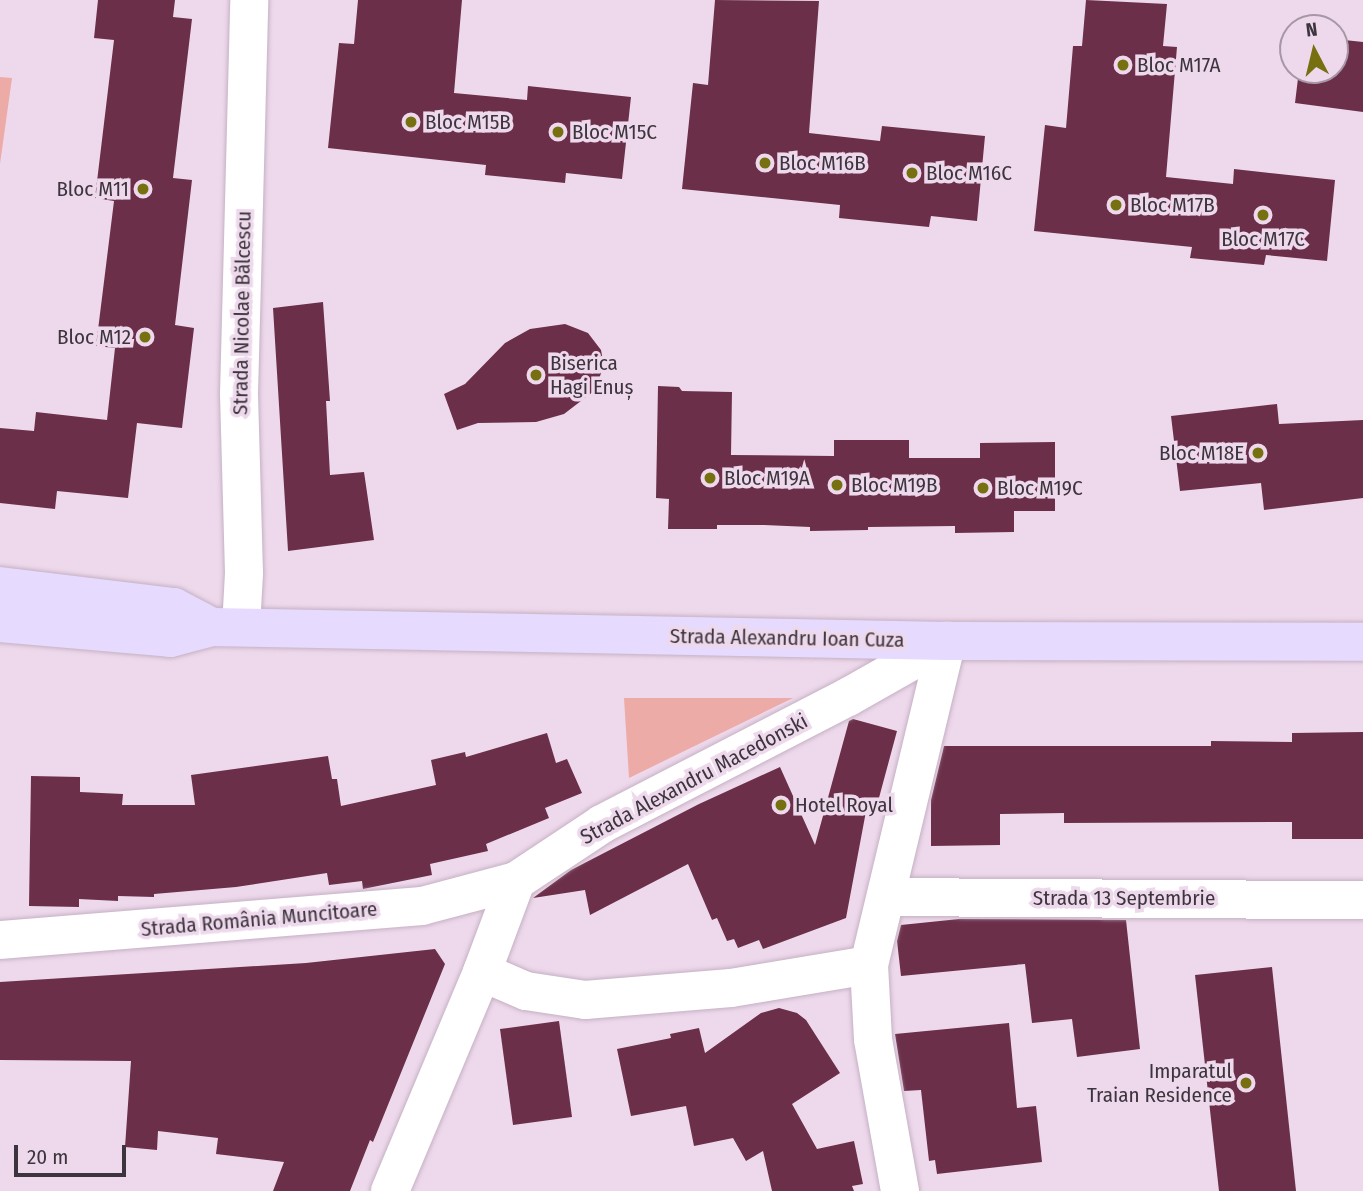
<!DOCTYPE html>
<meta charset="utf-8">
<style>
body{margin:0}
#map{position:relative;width:1363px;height:1191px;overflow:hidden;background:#eed9ec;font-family:"Fira Sans Condensed",sans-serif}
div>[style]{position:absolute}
.green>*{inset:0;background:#edaba7}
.building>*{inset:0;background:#6b2f49}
.roads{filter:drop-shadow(0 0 2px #c5b1c3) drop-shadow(0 0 2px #c5b1c3)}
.minor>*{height:38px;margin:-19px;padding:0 19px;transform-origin:19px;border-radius:19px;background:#fff}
.major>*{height:38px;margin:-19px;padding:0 19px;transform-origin:19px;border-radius:19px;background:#e6dbfe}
.dots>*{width:19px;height:19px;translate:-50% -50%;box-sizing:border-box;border:4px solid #eed9ec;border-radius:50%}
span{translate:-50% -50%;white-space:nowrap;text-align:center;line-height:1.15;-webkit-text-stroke:7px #eed9ec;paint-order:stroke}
.poi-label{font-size:21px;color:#3d353d}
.left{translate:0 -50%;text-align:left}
.right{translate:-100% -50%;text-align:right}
.street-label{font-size:21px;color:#3d353d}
.north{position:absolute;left:1279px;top:14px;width:70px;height:70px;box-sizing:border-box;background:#eed9ec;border:2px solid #a797a6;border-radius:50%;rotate:353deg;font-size:19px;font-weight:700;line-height:28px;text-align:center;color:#3d353d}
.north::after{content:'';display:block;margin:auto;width:24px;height:32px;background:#767010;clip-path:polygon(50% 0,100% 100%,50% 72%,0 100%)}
.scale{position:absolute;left:14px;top:1145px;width:112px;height:32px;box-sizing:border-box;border:4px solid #3d353d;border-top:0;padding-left:9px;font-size:21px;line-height:24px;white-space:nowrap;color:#3d353d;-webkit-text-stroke:5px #eed9ec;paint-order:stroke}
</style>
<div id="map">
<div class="green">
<div style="clip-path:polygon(0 77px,12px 78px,0 164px)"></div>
<div style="clip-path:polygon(624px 698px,793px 698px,629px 778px)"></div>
</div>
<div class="building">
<div style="clip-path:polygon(98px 0,175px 0,173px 17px,192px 19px,173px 178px,192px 180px,175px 325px,194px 328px,182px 428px,137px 423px,128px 498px,57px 491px,55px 509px,0 503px,0 428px,34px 431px,36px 412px,107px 420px,115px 348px,96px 346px,114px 201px,95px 198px,114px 40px,94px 38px)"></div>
<div style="clip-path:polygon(358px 0,462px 0,454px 93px,527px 100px,528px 86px,631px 97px,622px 179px,566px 173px,565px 183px,485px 175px,486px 165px,328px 148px,339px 43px,354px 44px)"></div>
<div style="clip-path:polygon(715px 0,819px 1px,809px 133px,880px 141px,882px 126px,985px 136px,977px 221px,931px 216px,929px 227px,839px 218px,840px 205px,682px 189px,693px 83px,708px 85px)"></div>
<div style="clip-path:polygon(1086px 0,1167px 4px,1163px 46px,1177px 47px,1166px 177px,1233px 184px,1234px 169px,1335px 180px,1327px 261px,1266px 255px,1264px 265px,1190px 258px,1192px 247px,1034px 231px,1045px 125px,1066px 128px,1073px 46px,1082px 46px)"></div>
<div style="clip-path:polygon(1335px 39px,1363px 42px,1363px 112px,1295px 103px,1299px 70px,1335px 70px)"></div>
<div style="clip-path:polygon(323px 302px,330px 401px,326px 401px,330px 475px,364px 472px,374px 540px,288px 551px,273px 308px)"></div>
<div style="clip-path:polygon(565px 324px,588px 333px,601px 350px,604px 366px,594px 391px,564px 414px,536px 422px,478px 423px,457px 430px,444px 394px,465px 384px,505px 343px,530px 329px)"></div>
<div style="clip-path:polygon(658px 386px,679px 387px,682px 391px,732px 392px,731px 455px,834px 456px,834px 440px,909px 440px,909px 458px,980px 458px,980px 443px,1055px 442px,1055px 511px,1014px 511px,1014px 532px,955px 533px,955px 526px,868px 527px,868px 530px,810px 531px,810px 527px,764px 525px,717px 525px,717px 529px,668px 529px,669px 499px,656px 498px)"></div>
<div style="clip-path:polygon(1277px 404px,1279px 424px,1363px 420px,1363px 498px,1264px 510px,1261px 483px,1180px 491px,1171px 416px)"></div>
<div style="clip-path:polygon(853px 719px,897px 731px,876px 809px,867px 806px,846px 918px,763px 949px,759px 940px,738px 948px,734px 939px,727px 941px,717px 918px,712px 920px,688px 864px,590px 915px,585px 890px,533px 898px,571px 870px,699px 804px,780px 767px,815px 845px,849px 721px)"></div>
<div style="clip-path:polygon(1363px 732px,1363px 839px,1292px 839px,1292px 822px,1064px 823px,1064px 813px,1000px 814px,1000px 845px,931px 846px,931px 800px,944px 746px,1211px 746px,1211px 741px,1292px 742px,1292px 733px)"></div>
<div style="clip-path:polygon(547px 733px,556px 763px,567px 759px,582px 793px,545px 808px,549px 818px,486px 844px,488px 851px,430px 864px,432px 875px,363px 889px,362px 881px,329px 885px,327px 873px,236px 887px,154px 894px,154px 897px,118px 896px,118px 901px,79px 899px,79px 907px,29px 906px,31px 776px,80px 777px,80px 792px,123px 794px,122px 805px,195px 805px,191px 775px,328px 756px,332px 779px,337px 779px,341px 806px,436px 785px,431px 760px,465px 752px,466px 757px)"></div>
<div style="clip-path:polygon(959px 919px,1126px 920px,1140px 1049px,1077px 1057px,1072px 1019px,1032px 1023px,1025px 964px,901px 976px,897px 941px,901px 925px)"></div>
<div style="clip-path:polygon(435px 949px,445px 964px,373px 1142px,370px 1140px,350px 1191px,273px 1191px,284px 1162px,216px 1154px,218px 1138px,158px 1131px,157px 1150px,125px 1147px,131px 1061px,0 1060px,0 982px,306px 963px)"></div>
<div style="clip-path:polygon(1272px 967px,1296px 1191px,1219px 1191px,1195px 975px)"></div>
<div style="clip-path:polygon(779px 1008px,797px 1013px,806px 1020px,840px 1073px,792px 1104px,817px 1149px,854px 1141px,863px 1184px,852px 1186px,854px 1191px,772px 1191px,763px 1151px,746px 1161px,733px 1138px,694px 1146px,686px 1106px,631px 1116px,617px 1049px,671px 1038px,670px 1034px,699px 1028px,705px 1053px,761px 1013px)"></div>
<div style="clip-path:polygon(559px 1021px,572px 1117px,513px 1125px,500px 1029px)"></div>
<div style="clip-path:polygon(1009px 1023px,1017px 1108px,1036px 1106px,1042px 1162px,937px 1174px,935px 1160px,929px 1161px,921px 1090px,904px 1091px,895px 1034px)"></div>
</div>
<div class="roads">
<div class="minor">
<div style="left:241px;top:627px;width:54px;rotate:-86.8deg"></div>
<div style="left:244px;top:573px;width:179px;rotate:-91.6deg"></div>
<div style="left:239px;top:394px;width:394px;rotate:-88.5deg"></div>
<div style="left:886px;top:897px;width:477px;rotate:0.4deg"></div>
<div style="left:0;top:940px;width:423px;rotate:-4.6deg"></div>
<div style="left:422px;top:906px;width:97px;rotate:-14.9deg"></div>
<div style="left:482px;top:972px;width:48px;rotate:23.4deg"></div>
<div style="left:526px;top:991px;width:60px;rotate:8.7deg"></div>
<div style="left:585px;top:1000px;width:146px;rotate:-4.7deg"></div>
<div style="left:731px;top:988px;width:140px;rotate:-9.5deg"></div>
<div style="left:390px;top:1191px;width:238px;rotate:-67.2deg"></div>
<div style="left:482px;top:972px;width:97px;rotate:-69.5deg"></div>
<div style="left:516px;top:881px;width:103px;rotate:-33.5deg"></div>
<div style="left:602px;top:824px;width:277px;rotate:-27.3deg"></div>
<div style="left:848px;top:697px;width:114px;rotate:-29.5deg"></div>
<div style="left:900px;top:1191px;width:154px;rotate:-100.1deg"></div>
<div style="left:873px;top:1039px;width:74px;rotate:-93.1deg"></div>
<div style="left:869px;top:965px;width:333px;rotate:-76.5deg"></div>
</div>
<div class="major">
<div style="left:0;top:586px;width:175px;rotate:6.9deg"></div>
<div style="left:174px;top:607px;width:43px;rotate:27.8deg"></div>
<div style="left:0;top:623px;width:171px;rotate:5deg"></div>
<div style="left:170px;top:638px;width:43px;rotate:-14.7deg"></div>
<div style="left:212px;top:627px;width:735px;rotate:1.09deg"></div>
<div style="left:947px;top:641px;width:416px;rotate:0.1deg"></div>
</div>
</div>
<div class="dots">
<div style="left:1123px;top:65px;background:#767010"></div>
<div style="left:411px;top:122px;background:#767010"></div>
<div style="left:558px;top:132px;background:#767010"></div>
<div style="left:765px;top:163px;background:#767010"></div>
<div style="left:912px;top:173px;background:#767010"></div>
<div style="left:143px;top:189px;background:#767010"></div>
<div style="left:1116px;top:205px;background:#767010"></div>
<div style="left:1263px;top:215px;background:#767010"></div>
<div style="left:145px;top:337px;background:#767010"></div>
<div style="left:536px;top:375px;background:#767010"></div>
<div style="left:1258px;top:453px;background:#767010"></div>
<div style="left:710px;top:478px;background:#767010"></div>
<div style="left:837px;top:485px;background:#767010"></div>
<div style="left:983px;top:488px;background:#767010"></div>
<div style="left:781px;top:805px;background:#767010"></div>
<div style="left:1246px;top:1083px;background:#767010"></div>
</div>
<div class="poi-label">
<span class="left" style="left:1137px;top:65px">Bloc M17A</span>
<span class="left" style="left:425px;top:122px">Bloc M15B</span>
<span class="left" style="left:572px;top:132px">Bloc M15C</span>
<span class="left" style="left:779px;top:163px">Bloc M16B</span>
<span class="left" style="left:926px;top:173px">Bloc M16C</span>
<span class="right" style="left:129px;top:189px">Bloc M11</span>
<span class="left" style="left:1130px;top:205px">Bloc M17B</span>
<span style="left:1263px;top:239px">Bloc M17C</span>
<span class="right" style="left:131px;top:337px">Bloc M12</span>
<span class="left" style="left:550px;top:375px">Biserica<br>Hagi Enuș</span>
<span class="right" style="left:1244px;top:453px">Bloc M18E</span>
<span class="left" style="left:724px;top:478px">Bloc M19A</span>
<span class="left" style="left:851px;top:485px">Bloc M19B</span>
<span class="left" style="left:997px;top:488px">Bloc M19C</span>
<span class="left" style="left:795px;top:805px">Hotel Royal</span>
<span class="right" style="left:1232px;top:1083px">Imparatul<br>Traian Residence</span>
</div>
<div class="street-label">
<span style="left:242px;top:313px;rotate:-89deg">Strada Nicolae Bălcescu</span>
<span style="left:787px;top:638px;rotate:1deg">Strada Alexandru Ioan Cuza</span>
<span style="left:694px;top:779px;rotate:-28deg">Strada Alexandru Macedonski</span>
<span style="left:1124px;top:898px">Strada 13 Septembrie</span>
<span style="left:259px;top:919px;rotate:-5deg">Strada România Muncitoare</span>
</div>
<div class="north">N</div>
<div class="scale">20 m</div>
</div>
